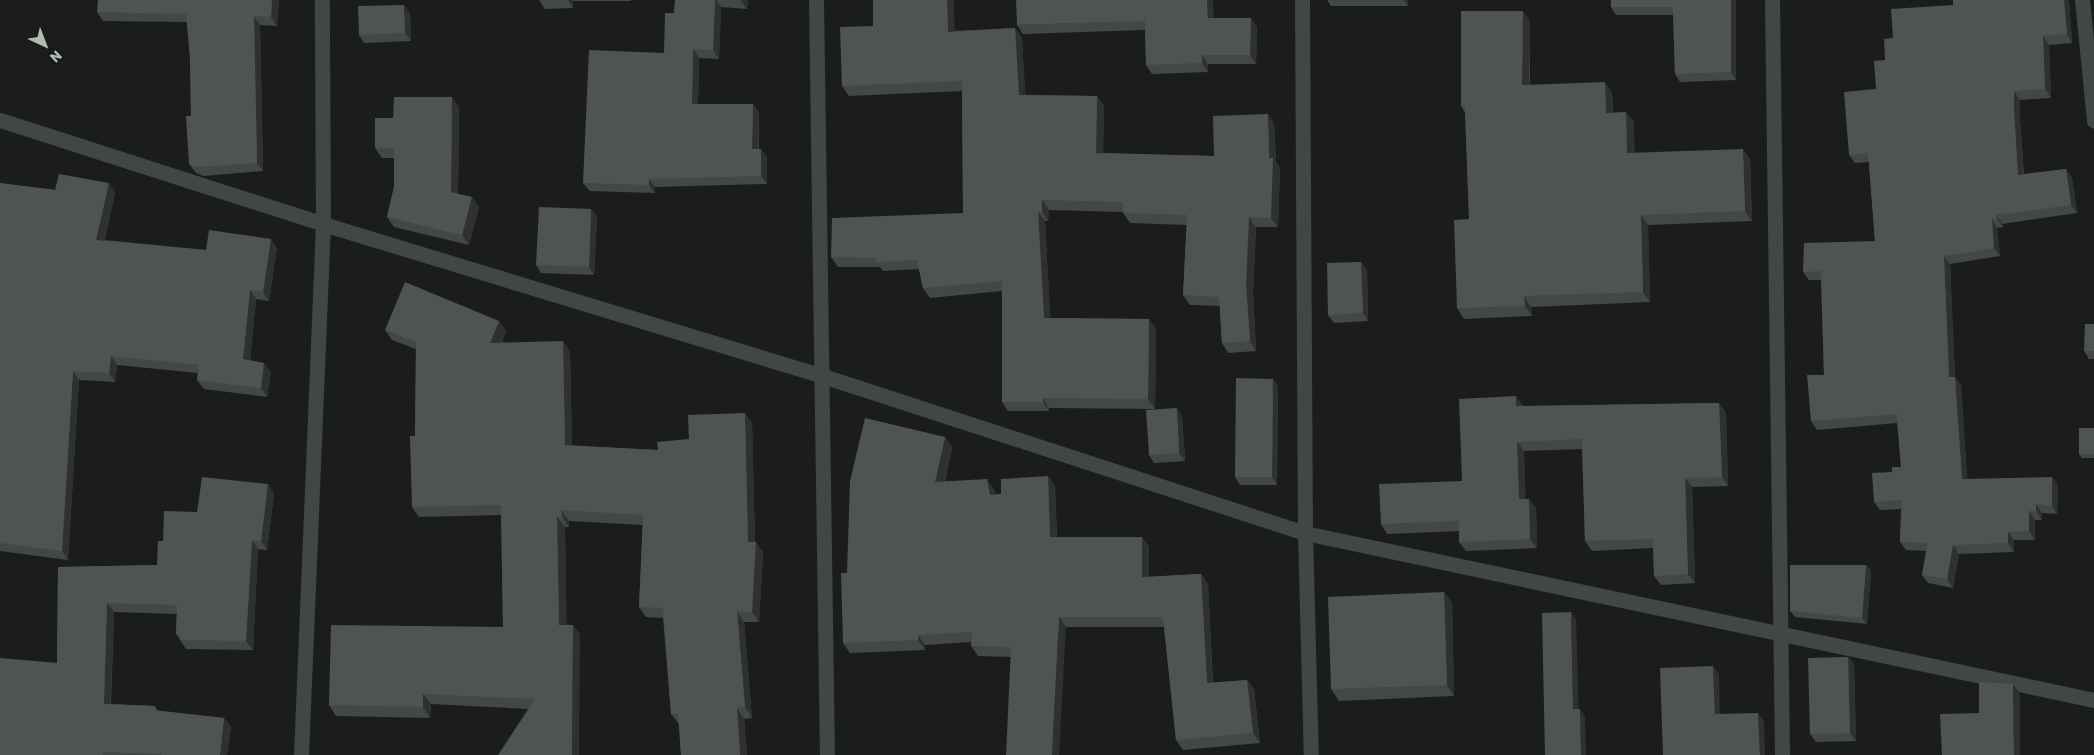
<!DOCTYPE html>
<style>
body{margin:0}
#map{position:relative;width:2094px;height:755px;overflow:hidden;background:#1b1d1c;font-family:Rubik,sans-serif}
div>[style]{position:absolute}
.minor>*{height:15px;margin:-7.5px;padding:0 7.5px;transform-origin:7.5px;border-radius:7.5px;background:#414743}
.wall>*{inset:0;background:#434844}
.shaded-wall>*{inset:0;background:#2e312f}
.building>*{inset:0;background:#4f5450}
span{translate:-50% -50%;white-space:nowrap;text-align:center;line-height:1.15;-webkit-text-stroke:4.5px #161817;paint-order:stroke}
.north{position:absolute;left:20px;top:20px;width:50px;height:50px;-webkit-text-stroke:4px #161817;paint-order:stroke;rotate:137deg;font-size:14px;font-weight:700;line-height:20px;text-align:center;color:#aebcb1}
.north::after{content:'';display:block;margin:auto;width:18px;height:22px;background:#aebcb1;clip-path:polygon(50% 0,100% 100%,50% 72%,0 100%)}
</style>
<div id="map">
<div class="minor">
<div style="left:816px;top:0;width:755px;rotate:89.17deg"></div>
<div style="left:1302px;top:0;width:533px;rotate:89.68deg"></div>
<div style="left:1305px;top:533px;width:222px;rotate:88.5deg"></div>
<div style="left:1772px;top:0;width:755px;rotate:89.24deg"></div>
<div style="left:2082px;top:0;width:121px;rotate:84.3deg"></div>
<div style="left:0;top:120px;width:339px;rotate:17.8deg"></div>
<div style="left:323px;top:224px;width:523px;rotate:16.91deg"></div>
<div style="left:823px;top:376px;width:507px;rotate:18.04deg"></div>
<div style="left:1305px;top:533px;width:806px;rotate:11.95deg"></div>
<div style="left:301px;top:755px;width:531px;rotate:-87.63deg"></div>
<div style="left:323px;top:224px;width:224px;rotate:-90.3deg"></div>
</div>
<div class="wall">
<div style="clip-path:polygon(279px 0,277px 26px,260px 25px,263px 171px,203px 176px,196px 173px,189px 164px,191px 116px,190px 58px,187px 22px,103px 21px,97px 12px)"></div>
<div style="clip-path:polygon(539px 0,631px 0,631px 1px,573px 1px,573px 8px,545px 9px)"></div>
<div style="clip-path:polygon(675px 0,748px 0,747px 9px,721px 7px,719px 59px,699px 58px,698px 104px,753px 104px,759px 112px,759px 149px,767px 157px,767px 184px,655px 187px,655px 193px,590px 191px,583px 183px,664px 53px,674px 13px)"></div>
<div style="clip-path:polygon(873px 0,954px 0,954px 31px,1015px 28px,1022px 38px,1025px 95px,1097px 96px,1104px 106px,1103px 153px,1214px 156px,1274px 123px,1276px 162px,1280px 168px,1278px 227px,1256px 227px,1253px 293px,1256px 351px,1228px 353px,1222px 343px,1220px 306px,1190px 305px,1183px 295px,1187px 225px,1130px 223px,1123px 213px,1123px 212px,1049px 210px,1048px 221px,1045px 221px,1050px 318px,1149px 319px,1156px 329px,1155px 409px,1049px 408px,1049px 411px,1008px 411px,1002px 402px,1002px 291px,930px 298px,923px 288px,919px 269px,883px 271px,880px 267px,838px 267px,831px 257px,963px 213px,962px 91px,849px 96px,842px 86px,873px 26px)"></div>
<div style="clip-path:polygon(1327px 0,1408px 0,1408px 6px,1331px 6px)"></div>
<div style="clip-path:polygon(1611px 0,1736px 0,1736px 80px,1680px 82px,1675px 74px,1673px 15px,1616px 15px,1611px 7px)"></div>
<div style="clip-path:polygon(2069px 0,2072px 43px,2049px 45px,2051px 98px,2020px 100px,2020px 120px,2024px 174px,2066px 169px,2072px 178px,2077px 213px,2002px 224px,2003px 227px,1997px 228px,2000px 256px,1950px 264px,1955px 377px,1961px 385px,1967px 479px,2058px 485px,2057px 514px,2042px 513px,2042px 520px,2035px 520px,2035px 540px,2014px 540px,2014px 552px,1959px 554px,1953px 588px,1928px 583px,1922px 575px,1926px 551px,1906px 550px,1900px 542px,1901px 509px,1880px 510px,1874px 502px,1892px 472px,1901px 467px,1897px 423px,1817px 430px,1811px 421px,1824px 375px,1821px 280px,1809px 280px,1803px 272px,1875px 241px,1869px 162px,1855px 163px,1849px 155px,1876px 89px,1885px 60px,1893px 38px)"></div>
<div style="clip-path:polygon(410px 13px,411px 41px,364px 43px,359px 35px)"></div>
<div style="clip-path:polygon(1214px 18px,1257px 27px,1256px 64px,1208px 64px,1208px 72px,1152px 74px,1146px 65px,1145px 30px,1023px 34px,1017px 25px)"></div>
<div style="clip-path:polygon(1530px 21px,1530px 85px,1612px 92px,1613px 113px,1626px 112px,1634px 122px,1634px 153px,1750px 159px,1752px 221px,1648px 225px,1650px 302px,1531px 307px,1532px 316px,1464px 319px,1457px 308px,1469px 219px,1465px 113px,1461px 106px)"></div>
<div style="clip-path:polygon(459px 107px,458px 194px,479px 207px,469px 245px,394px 227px,387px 217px,394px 187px,394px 158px,382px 158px,375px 148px,393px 118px)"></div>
<div style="clip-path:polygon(0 183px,55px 190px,115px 192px,105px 240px,206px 250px,277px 248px,269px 301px,256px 299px,250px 360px,271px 372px,267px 397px,204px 389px,197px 380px,198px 373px,117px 365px,115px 382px,79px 380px,68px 560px,0 551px)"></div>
<div style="clip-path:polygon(591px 209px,597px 217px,594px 275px,541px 273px,536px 265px)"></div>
<div style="clip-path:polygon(1361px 262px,1367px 270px,1368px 321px,1334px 323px,1328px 315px)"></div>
<div style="clip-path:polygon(499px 321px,506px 331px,502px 342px,570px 351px,572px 446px,658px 450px,689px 439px,752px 423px,755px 542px,763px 552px,759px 622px,744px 622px,752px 718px,744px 719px,747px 755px,681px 755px,679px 724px,671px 714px,663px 618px,646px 617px,639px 607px,643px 525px,569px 521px,569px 527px,565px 527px,566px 625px,573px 625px,580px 635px,529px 709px,431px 704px,430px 718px,336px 716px,329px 705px,503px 627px,501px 515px,419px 517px,412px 507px,415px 436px,416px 349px,392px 340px,385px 330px)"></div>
<div style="clip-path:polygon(2094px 324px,2094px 359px,2089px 359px,2084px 351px)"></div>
<div style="clip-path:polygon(1278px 386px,1277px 485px,1240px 485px,1235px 477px)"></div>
<div style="clip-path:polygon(1719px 403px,1726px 413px,1728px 486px,1692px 487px,1695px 583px,1661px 585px,1654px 576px,1653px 548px,1592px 551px,1585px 541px,1582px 449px,1524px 451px,1525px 499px,1529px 499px,1536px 508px,1537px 548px,1466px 551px,1459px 542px,1459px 531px,1387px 534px,1381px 524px,1462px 481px,1523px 406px)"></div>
<div style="clip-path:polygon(1182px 416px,1185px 461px,1154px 463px,1149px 455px)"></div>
<div style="clip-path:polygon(2094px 428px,2094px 458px,2082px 458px,2079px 454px)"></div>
<div style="clip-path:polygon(945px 437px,952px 447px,945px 481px,994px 489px,995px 494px,1001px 494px,1048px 476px,1055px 486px,1057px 537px,1142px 537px,1149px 547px,1149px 577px,1201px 574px,1208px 584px,1213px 683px,1247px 680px,1254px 689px,1260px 743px,1183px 750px,1176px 740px,1164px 627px,1066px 627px,1011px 657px,978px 656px,971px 646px,972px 642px,925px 645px,925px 650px,850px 653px,843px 643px)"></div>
<div style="clip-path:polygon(274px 493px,267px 550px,258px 549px,253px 650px,186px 649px,176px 634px,177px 614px,114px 612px,111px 704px,155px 706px,158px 711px,224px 718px,231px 727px,227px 755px,0 755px,57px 663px,58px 567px,157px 565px,163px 541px,197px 512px)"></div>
<div style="clip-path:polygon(1866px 565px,1871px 571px,1867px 624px,1795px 617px,1790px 611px)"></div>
<div style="clip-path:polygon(1444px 592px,1452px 603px,1454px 696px,1339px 701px,1331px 689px)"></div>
<div style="clip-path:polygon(1848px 657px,1854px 664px,1856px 741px,1816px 742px,1810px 734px)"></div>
</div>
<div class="shaded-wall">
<div style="clip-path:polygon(272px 0,279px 0,277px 26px,271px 17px)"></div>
<div style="clip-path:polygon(568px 0,573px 0,573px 8px)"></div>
<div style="clip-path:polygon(715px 0,716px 0,721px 7px,719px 59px,713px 50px)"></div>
<div style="clip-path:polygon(741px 0,748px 0,747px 9px,741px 1px)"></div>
<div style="clip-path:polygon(947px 0,954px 0,955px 41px,948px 32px)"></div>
<div style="clip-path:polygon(1207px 0,1213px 0,1214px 27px,1208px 18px)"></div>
<div style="clip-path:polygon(1404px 0,1408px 0,1408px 6px)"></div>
<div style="clip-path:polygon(1731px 0,1736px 0,1736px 80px,1731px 72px)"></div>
<div style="clip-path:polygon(2064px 0,2069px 0,2072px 43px,2067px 34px)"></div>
<div style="clip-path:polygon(404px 5px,410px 13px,411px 41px,405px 33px)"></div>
<div style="clip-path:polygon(1523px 11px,1530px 21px,1529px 95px,1522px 85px)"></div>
<div style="clip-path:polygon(254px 16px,260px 25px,263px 171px,257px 163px)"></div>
<div style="clip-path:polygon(1251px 18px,1257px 27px,1256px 64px,1250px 55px)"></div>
<div style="clip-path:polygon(1015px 28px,1022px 38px,1026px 105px,1019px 95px)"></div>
<div style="clip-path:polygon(2043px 36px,2049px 45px,2051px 98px,2045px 89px)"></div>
<div style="clip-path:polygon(693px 49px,699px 58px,698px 112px,692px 104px)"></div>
<div style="clip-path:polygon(1202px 55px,1208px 64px,1208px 72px,1202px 63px)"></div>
<div style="clip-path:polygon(1605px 82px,1612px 92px,1613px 123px,1606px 113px)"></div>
<div style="clip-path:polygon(2014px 91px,2020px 100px,2020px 120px,2024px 183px,2018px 175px,2014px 111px)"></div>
<div style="clip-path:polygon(1097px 96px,1104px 106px,1103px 162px,1096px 153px)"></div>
<div style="clip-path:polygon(452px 97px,459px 107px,458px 202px,451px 192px)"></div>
<div style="clip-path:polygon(753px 104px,759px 112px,758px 157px,752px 149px)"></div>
<div style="clip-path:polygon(1626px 112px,1634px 122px,1635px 163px,1627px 153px)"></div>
<div style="clip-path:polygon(1268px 114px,1274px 123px,1276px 162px,1280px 168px,1278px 227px,1271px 218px)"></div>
<div style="clip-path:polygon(761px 149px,767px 157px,767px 184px,761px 176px)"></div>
<div style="clip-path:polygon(1743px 149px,1750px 159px,1752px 221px,1745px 211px)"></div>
<div style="clip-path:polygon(2066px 169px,2072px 178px,2077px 213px,2071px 205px)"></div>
<div style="clip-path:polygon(649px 179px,655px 187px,655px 193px,649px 185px)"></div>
<div style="clip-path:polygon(109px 183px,115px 192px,103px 249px,96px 240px)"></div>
<div style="clip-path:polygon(472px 197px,479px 207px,469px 245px,462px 235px)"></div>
<div style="clip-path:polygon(1042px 200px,1049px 210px,1048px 221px,1042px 212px)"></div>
<div style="clip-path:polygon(591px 209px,597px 217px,594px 275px,589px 267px)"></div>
<div style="clip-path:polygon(1038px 212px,1045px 221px,1051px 327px,1044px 318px)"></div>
<div style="clip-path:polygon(1641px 215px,1648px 225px,1650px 302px,1643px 292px)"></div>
<div style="clip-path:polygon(1996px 215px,2002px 224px,2003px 227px,1997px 219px)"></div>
<div style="clip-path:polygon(1249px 217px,1256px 227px,1253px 293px,1256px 351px,1250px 341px,1246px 284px)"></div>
<div style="clip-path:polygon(1992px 219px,1997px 228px,2000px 256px,1994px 248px)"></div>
<div style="clip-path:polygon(271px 239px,277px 248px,269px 301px,263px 292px)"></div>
<div style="clip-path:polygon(1944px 256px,1950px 264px,1955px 386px,1949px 377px)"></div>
<div style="clip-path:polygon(1361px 262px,1367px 270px,1368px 321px,1363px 313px)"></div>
<div style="clip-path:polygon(250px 290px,256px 299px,249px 368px,243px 359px)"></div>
<div style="clip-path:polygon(1524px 296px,1531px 307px,1532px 316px,1525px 306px)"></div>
<div style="clip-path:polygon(1149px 319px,1156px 329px,1155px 409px,1148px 399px)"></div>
<div style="clip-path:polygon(499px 321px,506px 331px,497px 353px,490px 343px)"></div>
<div style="clip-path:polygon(563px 341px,570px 351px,572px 456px,565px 445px)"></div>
<div style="clip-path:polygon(111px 356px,117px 365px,115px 382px,109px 373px)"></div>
<div style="clip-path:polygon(264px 363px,271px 372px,267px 397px,261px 388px)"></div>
<div style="clip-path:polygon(73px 371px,79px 380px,68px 560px,62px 551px)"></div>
<div style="clip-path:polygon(1955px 377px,1961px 385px,1968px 488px,1962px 479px)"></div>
<div style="clip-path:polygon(1273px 379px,1278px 386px,1277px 485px,1272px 477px)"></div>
<div style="clip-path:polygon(1516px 396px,1523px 406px,1516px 406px)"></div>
<div style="clip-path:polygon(1043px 398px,1049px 408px,1049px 411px,1043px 402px)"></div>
<div style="clip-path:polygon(1719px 403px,1726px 413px,1728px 486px,1722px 477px)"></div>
<div style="clip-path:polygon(1177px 408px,1182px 416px,1185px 461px,1179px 453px)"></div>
<div style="clip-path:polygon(745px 413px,752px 423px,755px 549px,756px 542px,763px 552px,759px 622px,752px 612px,748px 542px)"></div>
<div style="clip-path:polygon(945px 437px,952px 447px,942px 492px,935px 482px)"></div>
<div style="clip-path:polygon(1517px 442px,1524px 451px,1526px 509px,1519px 499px)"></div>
<div style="clip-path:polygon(1048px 476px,1055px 486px,1057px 547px,1050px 537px)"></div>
<div style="clip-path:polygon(2052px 477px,2058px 485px,2057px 514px,2052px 506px)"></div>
<div style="clip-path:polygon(1685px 478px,1692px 487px,1695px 583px,1688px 574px)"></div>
<div style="clip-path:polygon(987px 479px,994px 489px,997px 505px,990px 495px)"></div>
<div style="clip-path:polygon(268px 484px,274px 493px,267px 550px,261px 541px)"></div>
<div style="clip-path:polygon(1529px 499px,1536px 508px,1537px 548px,1530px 539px)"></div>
<div style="clip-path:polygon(2036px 504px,2042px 513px,2042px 520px,2036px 511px)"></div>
<div style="clip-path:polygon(561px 510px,569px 521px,569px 527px,562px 516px)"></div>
<div style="clip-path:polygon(2029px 511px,2035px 520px,2035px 540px,2029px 531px)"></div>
<div style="clip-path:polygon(557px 517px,565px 527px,567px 635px,559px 625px)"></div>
<div style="clip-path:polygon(2008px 532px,2014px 540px,2014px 552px,2008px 543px)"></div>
<div style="clip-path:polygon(1142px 537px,1149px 547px,1149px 587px,1142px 577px)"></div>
<div style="clip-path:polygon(252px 540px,258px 549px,253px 650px,246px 641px)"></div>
<div style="clip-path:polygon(1953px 545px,1959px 554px,1953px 588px,1947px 579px)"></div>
<div style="clip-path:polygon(1866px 565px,1871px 571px,1867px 624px,1862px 618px)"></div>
<div style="clip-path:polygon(1201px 574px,1208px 584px,1213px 693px,1207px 683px)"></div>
<div style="clip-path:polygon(1444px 592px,1452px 603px,1454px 696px,1447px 685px)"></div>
<div style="clip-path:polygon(107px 603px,114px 612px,110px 713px,104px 704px)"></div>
<div style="clip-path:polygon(737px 611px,744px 622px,752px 718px,745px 707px)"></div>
<div style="clip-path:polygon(1571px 612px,1576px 619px,1579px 717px,1573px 709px)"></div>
<div style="clip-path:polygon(1059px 617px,1066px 627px,1059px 755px,1052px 755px)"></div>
<div style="clip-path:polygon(573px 625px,580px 635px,579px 755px,572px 755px)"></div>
<div style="clip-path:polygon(918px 635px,925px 645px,925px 650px,918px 640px)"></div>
<div style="clip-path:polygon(1848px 657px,1854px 664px,1856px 741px,1850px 733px)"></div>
<div style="clip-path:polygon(1713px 666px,1719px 674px,1720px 722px,1715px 714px)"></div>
<div style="clip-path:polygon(1247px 680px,1254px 689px,1260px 743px,1253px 733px)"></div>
<div style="clip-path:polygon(2013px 684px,2020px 694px,2020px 755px,2014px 755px)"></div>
<div style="clip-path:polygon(423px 694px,431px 704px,430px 718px,423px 707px)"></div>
<div style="clip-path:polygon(737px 708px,744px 719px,747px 755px,740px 755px)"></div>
<div style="clip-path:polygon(1580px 709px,1585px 716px,1586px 755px,1581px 755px)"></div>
<div style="clip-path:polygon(1758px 713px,1764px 721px,1765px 755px,1760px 755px)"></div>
<div style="clip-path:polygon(224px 718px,231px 727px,227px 755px,220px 755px)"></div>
</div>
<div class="building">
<div style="clip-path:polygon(98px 0,272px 0,271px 17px,254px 16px,257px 163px,197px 167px,189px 164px,186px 116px,191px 116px,190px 58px,186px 14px,97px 12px)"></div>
<div style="clip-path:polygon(675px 0,715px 0,713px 50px,693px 49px,692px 104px,753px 104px,752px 149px,761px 149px,761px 176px,649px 179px,649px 185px,583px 183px,589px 50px,664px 53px,665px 13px,674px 13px)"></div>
<div style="clip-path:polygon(873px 0,947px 0,948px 32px,1015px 28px,1019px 95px,1097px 96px,1096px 153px,1214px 156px,1213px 116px,1268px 114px,1269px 158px,1273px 158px,1271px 218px,1249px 217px,1246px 284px,1250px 341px,1222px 343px,1219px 297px,1183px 295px,1187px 215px,1123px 213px,1123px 202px,1042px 200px,1042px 212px,1038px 212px,1044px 318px,1149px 319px,1148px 399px,1043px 398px,1043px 402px,1002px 402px,1002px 281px,923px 288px,917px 260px,876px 262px,876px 258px,831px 257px,832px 218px,963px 213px,962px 81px,842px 86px,840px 27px,873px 26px)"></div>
<div style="clip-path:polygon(1016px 0,1207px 0,1208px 18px,1251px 18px,1250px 55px,1202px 55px,1202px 63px,1146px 65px,1145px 21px,1017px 25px)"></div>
<div style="clip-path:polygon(1611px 0,1731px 0,1731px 72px,1675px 74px,1673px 7px,1611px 7px)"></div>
<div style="clip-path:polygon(1953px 0,2064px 0,2067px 34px,2043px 36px,2045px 89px,2014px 91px,2014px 111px,2018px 175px,2066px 169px,2071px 205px,1996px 215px,1997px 219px,1992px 219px,1994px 248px,1944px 256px,1949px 377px,1955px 377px,1962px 479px,2052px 477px,2052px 506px,2036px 504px,2036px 511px,2029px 511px,2029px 531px,2008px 532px,2008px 543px,1953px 545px,1947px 579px,1922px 575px,1928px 543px,1900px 542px,1902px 500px,1874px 502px,1872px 473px,1892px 472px,1892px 467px,1901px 467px,1897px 414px,1811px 421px,1807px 375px,1824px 375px,1821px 271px,1803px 272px,1804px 243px,1875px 241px,1868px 153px,1849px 155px,1844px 92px,1876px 89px,1874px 61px,1885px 60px,1884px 39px,1893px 38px,1891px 9px,1953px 5px)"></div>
<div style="clip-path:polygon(404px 5px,405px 33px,359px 35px,358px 6px)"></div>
<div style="clip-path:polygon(1461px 11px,1523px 11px,1522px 85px,1605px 82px,1606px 113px,1626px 112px,1627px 153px,1743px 149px,1745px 211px,1641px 215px,1643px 292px,1524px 296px,1525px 306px,1457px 308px,1454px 220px,1469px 219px,1465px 106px,1461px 106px)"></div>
<div style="clip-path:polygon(394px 97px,452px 97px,451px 192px,472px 197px,462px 235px,387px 217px,394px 187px,394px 148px,375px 148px,375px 118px,393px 118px)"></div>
<div style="clip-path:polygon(59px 174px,109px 183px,96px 240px,206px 250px,209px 230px,271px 239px,263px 292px,250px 290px,243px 359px,264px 363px,261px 388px,197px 380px,199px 365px,111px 356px,109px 373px,73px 371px,62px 551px,0 543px,0 183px,55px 190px)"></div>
<div style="clip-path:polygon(539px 207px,591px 209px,589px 267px,536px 265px)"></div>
<div style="clip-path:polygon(1361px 262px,1363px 313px,1328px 315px,1327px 263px)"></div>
<div style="clip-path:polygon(405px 282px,499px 321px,490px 343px,563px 341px,565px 445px,658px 450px,657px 442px,689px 439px,688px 415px,745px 413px,748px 542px,756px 542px,752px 612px,737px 611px,745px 707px,737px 708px,740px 755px,681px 755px,678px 713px,671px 714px,663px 608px,639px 607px,643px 515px,561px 510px,562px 516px,557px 517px,559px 625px,573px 625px,572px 755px,498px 755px,535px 699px,423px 694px,423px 707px,329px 705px,331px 625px,503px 627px,501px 505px,412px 507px,410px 436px,415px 436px,416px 342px,385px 330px)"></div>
<div style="clip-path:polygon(2085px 324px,2094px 324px,2094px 351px,2084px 351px)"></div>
<div style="clip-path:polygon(1236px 378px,1273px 379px,1272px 477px,1235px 477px)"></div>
<div style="clip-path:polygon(1516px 396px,1516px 406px,1719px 403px,1722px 477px,1685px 478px,1688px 574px,1654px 576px,1653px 539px,1585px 541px,1582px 439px,1517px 442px,1519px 499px,1529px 499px,1530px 539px,1459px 542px,1459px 521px,1381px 524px,1379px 484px,1462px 481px,1459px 399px)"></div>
<div style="clip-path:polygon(1177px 408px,1179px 453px,1149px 455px,1146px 410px)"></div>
<div style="clip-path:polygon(865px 418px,945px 437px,935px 482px,987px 479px,990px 495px,1001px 494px,1001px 479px,1048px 476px,1050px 537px,1142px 537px,1142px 577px,1201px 574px,1207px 683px,1247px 680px,1253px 733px,1176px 740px,1163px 617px,1059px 617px,1052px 755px,1006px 755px,1011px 647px,971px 646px,972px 632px,918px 635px,918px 640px,843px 643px,841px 573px,847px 573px,850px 481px)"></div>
<div style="clip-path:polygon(2079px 428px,2094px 428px,2094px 454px,2079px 454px)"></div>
<div style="clip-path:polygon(202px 477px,268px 484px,261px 541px,252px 540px,246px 641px,180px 640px,180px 634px,176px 634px,177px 605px,107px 603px,104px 704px,155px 706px,154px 710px,224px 718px,220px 755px,161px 755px,161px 754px,103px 752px,103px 755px,0 755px,0 658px,57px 663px,58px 567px,157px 565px,158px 541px,163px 541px,164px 511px,197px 512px)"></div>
<div style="clip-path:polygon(1790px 565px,1866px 565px,1862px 618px,1790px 611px)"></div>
<div style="clip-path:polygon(1444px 592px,1447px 685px,1331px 689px,1328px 597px)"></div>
<div style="clip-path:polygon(1571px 612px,1573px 709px,1580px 709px,1581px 755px,1545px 755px,1542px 613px)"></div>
<div style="clip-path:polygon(1848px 657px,1850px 733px,1810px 734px,1808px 658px)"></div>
<div style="clip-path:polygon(1713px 666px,1715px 714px,1758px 713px,1760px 755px,1663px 755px,1660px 668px)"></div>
<div style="clip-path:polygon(1979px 682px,2013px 684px,2014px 755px,1942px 755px,1940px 714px,1979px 713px)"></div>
</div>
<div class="north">N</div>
</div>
